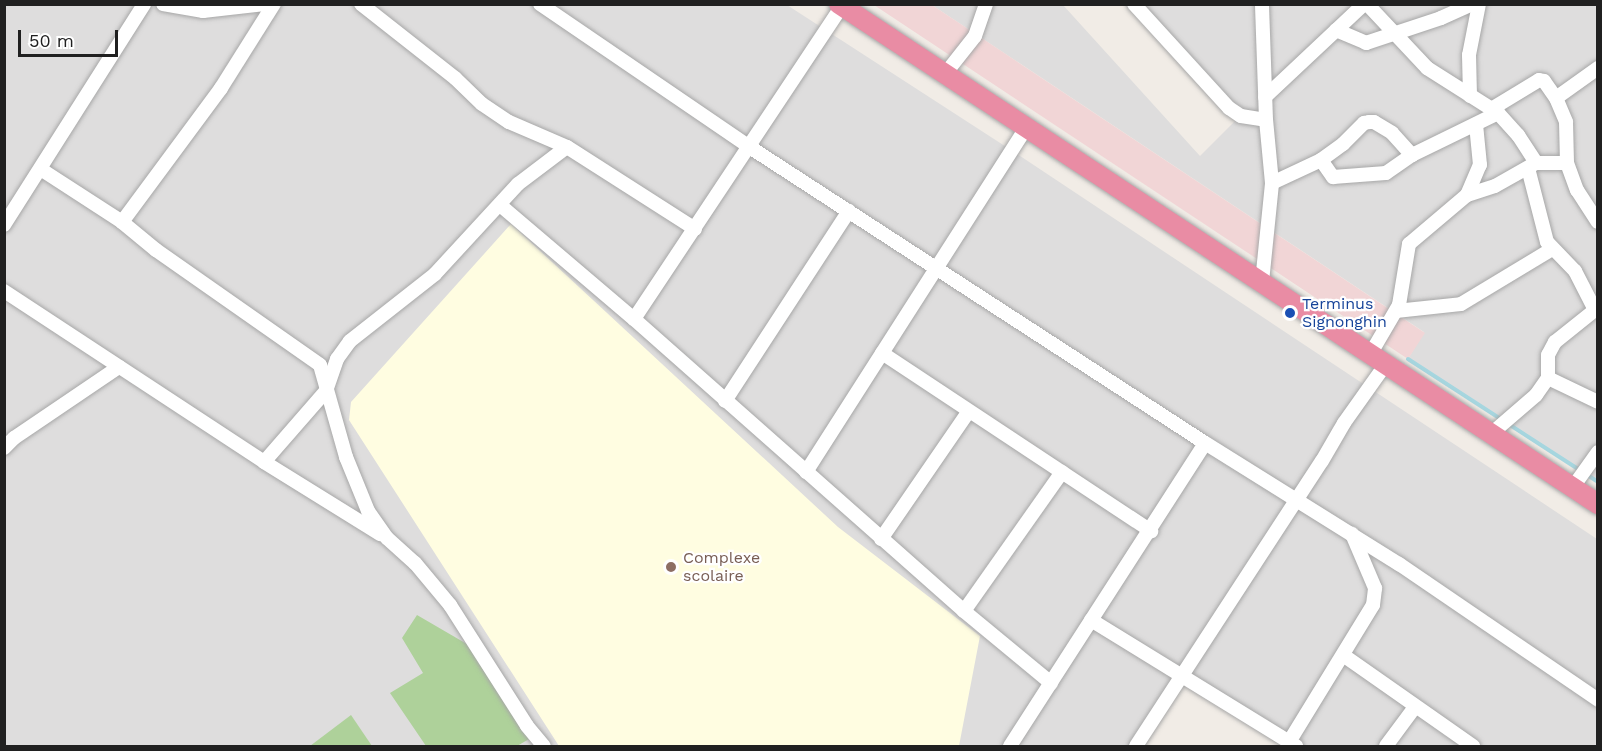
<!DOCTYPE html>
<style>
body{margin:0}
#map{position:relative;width:1602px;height:751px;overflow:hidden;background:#f1ece6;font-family:"Work Sans",sans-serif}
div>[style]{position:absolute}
.residential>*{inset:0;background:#dedddd}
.commercial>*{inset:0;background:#f1d5d6}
.education>*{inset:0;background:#fffde1}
.forest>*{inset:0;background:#aed19a}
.stream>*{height:4px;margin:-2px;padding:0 2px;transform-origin:2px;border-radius:2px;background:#a6d6df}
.roads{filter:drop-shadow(0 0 2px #a7a7a7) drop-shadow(0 0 2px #a7a7a7)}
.minor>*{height:14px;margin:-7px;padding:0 7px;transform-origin:7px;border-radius:7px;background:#fff}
.highway>*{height:20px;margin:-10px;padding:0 10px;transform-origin:10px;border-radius:10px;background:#e98ca4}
.dots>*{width:16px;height:16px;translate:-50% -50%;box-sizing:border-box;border:3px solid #fff;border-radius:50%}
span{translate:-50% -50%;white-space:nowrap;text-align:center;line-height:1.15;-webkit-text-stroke:4.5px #fff;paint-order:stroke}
.transit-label{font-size:16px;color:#164399}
.left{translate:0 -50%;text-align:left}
.education-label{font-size:16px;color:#785e54}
.frame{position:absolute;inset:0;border:6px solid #202020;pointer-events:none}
.scale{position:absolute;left:18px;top:30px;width:100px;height:27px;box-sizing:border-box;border:3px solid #202020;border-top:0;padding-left:8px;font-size:18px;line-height:21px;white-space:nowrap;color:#202020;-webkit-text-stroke:4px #fff;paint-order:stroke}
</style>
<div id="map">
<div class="residential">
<div style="clip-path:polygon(4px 5px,787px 5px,1011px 150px,1597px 539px,1597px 746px,1287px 746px,1185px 679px,1140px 746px,5px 746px)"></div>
<div style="clip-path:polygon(932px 5px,1063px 5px,1200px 156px,1237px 119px,1130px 5px,1597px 5px,1597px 482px,1408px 359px,1424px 332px)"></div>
</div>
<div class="commercial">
<div style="clip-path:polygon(874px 5px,932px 5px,1425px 333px,1408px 359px)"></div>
</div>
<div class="education">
<div style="clip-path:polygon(511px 224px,838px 527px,980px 636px,959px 746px,559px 746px,349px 420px,351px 402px)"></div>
</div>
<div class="forest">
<div style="clip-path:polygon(417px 615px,484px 654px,536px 735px,517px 746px,426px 746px,390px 693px,423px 673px,402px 638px)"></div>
<div style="clip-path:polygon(351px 715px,372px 746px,310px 746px)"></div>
</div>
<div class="stream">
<div style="left:1408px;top:359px;width:226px;rotate:32.9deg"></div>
</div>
<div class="roads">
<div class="minor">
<div style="left:163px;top:4px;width:41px;rotate:9.9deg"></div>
<div style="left:203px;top:11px;width:62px;rotate:-6.4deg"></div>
<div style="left:361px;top:4px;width:120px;rotate:38.2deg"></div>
<div style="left:455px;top:78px;width:37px;rotate:44deg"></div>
<div style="left:482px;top:104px;width:32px;rotate:34deg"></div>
<div style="left:509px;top:122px;width:63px;rotate:23.3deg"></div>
<div style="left:567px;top:147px;width:152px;rotate:32.6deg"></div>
<div style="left:540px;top:4px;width:252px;rotate:34.3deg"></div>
<div style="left:748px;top:146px;width:545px;rotate:33.02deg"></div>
<div style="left:1205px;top:443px;width:229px;rotate:32deg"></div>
<div style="left:1399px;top:564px;width:241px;rotate:34.3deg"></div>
<div style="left:1134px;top:4px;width:141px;rotate:47.6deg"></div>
<div style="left:1229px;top:108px;width:14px;rotate:34deg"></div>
<div style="left:1241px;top:116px;width:25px;rotate:9deg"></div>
<div style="left:1367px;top:4px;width:88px;rotate:46.8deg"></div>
<div style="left:1427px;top:68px;width:84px;rotate:32.4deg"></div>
<div style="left:1498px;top:113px;width:30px;rotate:48deg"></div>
<div style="left:1518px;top:135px;width:33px;rotate:57deg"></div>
<div style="left:1536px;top:163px;width:31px"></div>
<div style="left:1567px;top:163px;width:29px;rotate:70deg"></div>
<div style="left:1577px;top:190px;width:38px;rotate:57deg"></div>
<div style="left:1336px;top:30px;width:33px;rotate:23deg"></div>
<div style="left:1366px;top:43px;width:79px;rotate:-18.4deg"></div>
<div style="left:1441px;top:18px;width:34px;rotate:-24deg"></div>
<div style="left:945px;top:74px;width:48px;rotate:-51.7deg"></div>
<div style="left:975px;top:36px;width:34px;rotate:-71deg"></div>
<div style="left:1470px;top:96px;width:41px;rotate:-91.4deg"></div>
<div style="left:1469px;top:55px;width:52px;rotate:-78.9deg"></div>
<div style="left:1265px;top:97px;width:136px;rotate:-43.2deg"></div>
<div style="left:1556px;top:98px;width:52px;rotate:-35.5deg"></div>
<div style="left:1493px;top:108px;width:54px;rotate:-31.3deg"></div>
<div style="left:1539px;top:80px;width:5px;rotate:11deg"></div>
<div style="left:1544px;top:81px;width:21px;rotate:55deg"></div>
<div style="left:1556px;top:98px;width:26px;rotate:67deg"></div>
<div style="left:1566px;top:122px;width:41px;rotate:88.6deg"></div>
<div style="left:1321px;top:160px;width:27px;rotate:-36deg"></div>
<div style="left:1343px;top:144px;width:30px;rotate:-45deg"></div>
<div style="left:1364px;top:123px;width:5px;rotate:-11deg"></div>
<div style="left:1369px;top:122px;width:5px"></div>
<div style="left:1374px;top:122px;width:21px;rotate:31deg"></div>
<div style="left:1392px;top:133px;width:30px;rotate:48deg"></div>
<div style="left:42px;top:170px;width:95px;rotate:33deg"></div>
<div style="left:122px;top:222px;width:44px;rotate:39.5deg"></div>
<div style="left:156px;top:250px;width:200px;rotate:35deg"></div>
<div style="left:320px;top:365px;width:96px;rotate:74.2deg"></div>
<div style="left:346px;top:457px;width:58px;rotate:67.8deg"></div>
<div style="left:368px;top:511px;width:33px;rotate:55deg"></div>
<div style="left:387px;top:538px;width:38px;rotate:42deg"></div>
<div style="left:415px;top:563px;width:55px;rotate:50.2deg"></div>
<div style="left:450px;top:605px;width:143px;rotate:57.5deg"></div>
<div style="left:527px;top:726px;width:26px;rotate:50deg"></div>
<div style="left:1272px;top:183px;width:54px;rotate:-25.1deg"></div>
<div style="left:1321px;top:160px;width:21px;rotate:55deg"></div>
<div style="left:1333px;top:177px;width:53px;rotate:-4.3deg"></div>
<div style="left:1386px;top:173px;width:32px;rotate:-35deg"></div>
<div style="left:1412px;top:155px;width:96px;rotate:-26deg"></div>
<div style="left:1467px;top:195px;width:33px;rotate:-67deg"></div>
<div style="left:1480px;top:165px;width:41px;rotate:-95.6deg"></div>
<div style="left:500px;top:205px;width:176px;rotate:40.4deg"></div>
<div style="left:634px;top:319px;width:441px;rotate:41.5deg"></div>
<div style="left:964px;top:611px;width:113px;rotate:39.6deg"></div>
<div style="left:122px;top:222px;width:167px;rotate:-53.5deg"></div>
<div style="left:221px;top:88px;width:99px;rotate:-57.8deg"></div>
<div style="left:4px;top:225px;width:262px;rotate:-57.6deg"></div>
<div style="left:1262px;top:282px;width:100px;rotate:-84.2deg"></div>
<div style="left:1272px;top:183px;width:63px;rotate:-95.4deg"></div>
<div style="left:1266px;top:120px;width:116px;rotate:-92deg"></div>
<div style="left:4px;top:291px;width:311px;rotate:33.3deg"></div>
<div style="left:264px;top:462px;width:137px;rotate:31.8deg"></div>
<div style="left:1396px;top:311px;width:65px;rotate:-6.1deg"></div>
<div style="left:1461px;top:304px;width:106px;rotate:-31.1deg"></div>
<div style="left:634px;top:319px;width:378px;rotate:-56.4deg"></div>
<div style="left:882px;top:353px;width:323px;rotate:33.5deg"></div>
<div style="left:1371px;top:353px;width:56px;rotate:-59.7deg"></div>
<div style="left:1399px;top:305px;width:62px;rotate:-80.7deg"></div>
<div style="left:1409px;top:244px;width:76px;rotate:-40.2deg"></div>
<div style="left:1467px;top:195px;width:29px;rotate:-18deg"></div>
<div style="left:1495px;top:186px;width:45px;rotate:-29.4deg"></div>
<div style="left:1548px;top:378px;width:55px;rotate:25.6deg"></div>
<div style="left:725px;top:401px;width:227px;rotate:-56.9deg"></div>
<div style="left:1492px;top:433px;width:58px;rotate:-40.8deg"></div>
<div style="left:1536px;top:395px;width:21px;rotate:-55deg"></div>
<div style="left:1548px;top:378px;width:23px;rotate:-90deg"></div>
<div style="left:1548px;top:355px;width:15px;rotate:-62deg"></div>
<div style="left:1555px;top:342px;width:51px;rotate:-38.7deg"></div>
<div style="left:1595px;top:310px;width:44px;rotate:-117.1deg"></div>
<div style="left:1575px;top:271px;width:40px;rotate:-134deg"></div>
<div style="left:1547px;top:242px;width:76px;rotate:-104.4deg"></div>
<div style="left:4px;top:448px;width:14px;rotate:-45deg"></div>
<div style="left:14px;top:438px;width:127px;rotate:-34.1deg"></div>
<div style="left:264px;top:462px;width:94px;rotate:-48.9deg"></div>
<div style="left:326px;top:391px;width:34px;rotate:-71deg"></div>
<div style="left:337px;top:359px;width:22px;rotate:-54deg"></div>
<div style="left:350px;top:341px;width:108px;rotate:-38.2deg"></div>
<div style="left:435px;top:274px;width:122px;rotate:-47.3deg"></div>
<div style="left:518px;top:184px;width:61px;rotate:-37.1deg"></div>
<div style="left:806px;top:472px;width:407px;rotate:-57.4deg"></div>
<div style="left:1573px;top:487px;width:43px;rotate:-54.5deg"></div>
<div style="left:881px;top:539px;width:155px;rotate:-55.5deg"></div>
<div style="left:964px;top:611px;width:170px;rotate:-54.8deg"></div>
<div style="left:1091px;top:620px;width:241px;rotate:31.6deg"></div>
<div style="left:1343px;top:655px;width:159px;rotate:35deg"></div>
<div style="left:1289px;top:742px;width:161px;rotate:-58.5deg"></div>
<div style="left:1373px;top:605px;width:17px;rotate:-83deg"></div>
<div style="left:1375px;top:588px;width:59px;rotate:-113.1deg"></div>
<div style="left:1010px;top:746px;width:360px;rotate:-57.2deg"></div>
<div style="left:1136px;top:746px;width:340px;rotate:-56.9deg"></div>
<div style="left:1322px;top:461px;width:44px;rotate:-59.9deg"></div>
<div style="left:1344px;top:423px;width:72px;rotate:-54.6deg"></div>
<div style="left:1386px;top:746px;width:49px;rotate:-53.4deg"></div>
</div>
<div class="highway">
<div style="left:839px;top:4px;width:909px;rotate:33.38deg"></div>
</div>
</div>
<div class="dots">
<div style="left:1290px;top:313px;background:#1a4fb4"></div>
<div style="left:671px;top:567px;background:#8d6e63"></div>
</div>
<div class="transit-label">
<span class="left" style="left:1302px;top:313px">Terminus<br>Signonghin</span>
</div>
<div class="education-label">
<span class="left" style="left:683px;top:567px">Complexe<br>scolaire</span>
</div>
<div class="frame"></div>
<div class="scale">50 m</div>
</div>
